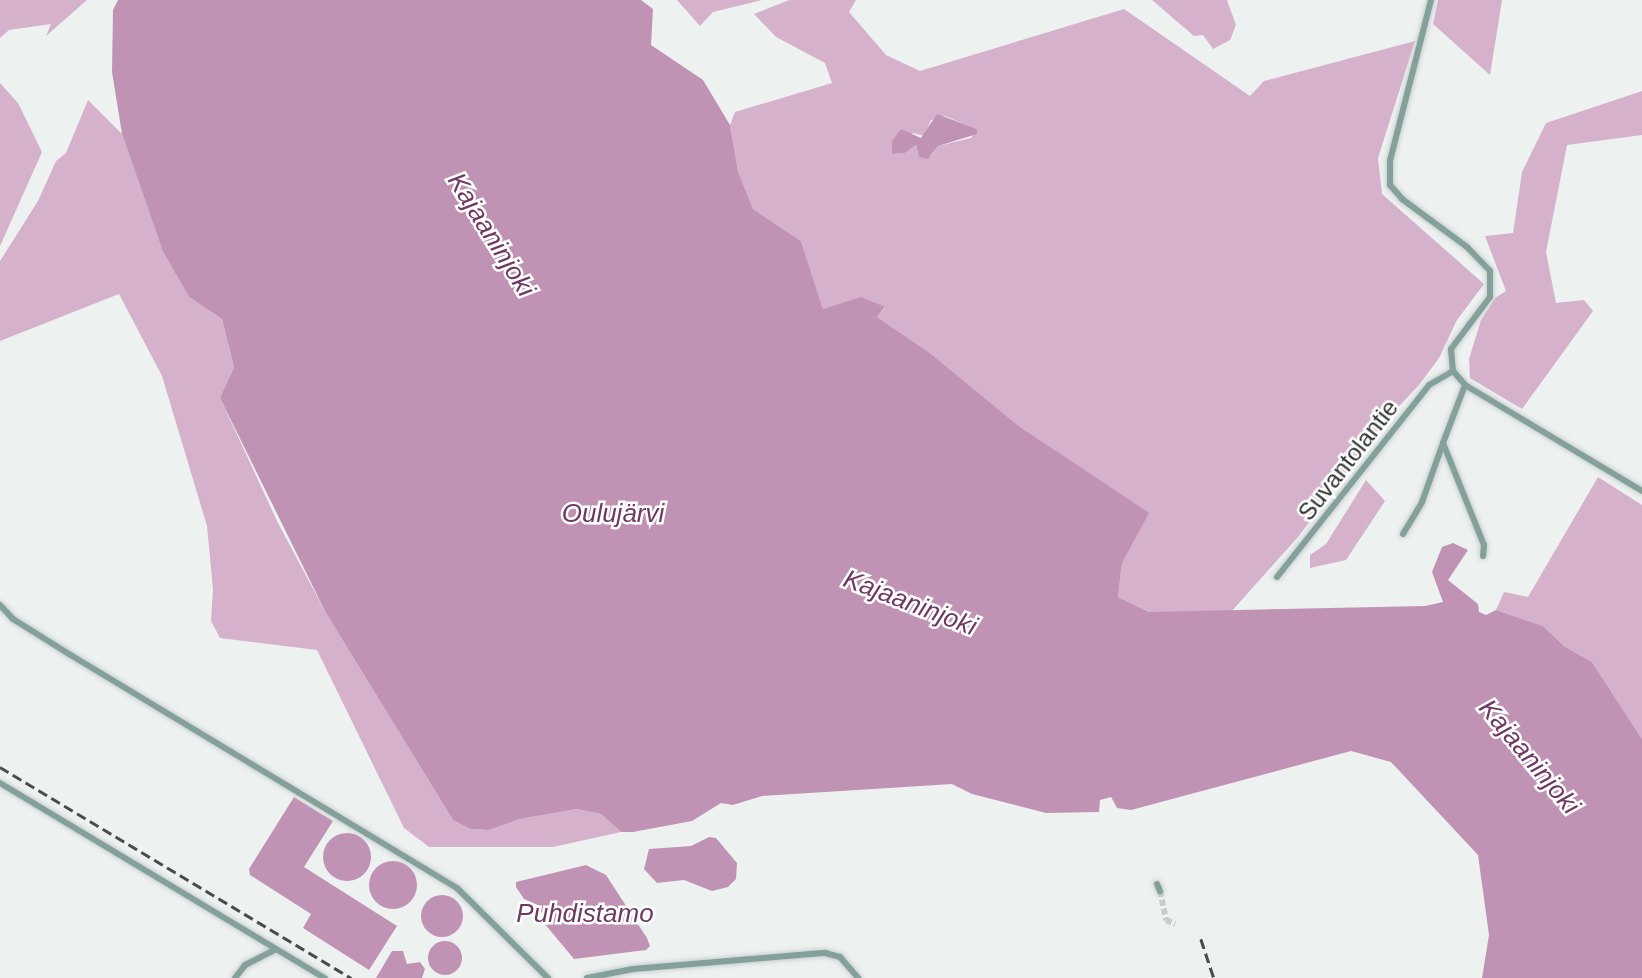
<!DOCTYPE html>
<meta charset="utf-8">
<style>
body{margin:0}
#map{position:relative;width:1642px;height:978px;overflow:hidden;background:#edf2f1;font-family:Helvetica,sans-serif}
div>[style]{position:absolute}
.green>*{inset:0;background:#d6b1cb}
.water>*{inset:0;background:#c093b4}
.round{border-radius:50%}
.minor-tunnel>*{height:6px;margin-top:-3px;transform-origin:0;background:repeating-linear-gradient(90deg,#c7cbca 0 6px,transparent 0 9px)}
.roads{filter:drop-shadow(0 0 2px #cacfce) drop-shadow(0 0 2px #cacfce)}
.minor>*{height:6px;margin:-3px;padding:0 3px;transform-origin:3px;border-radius:3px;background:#84a09b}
.rail>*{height:2.5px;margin-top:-1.25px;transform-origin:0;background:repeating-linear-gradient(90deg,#484b4a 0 10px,transparent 0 15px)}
span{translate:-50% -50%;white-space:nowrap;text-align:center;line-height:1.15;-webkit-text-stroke:5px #fcfffe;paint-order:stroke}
.street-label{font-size:24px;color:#2d302f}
.water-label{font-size:26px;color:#703763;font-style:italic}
</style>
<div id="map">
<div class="green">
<div style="clip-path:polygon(0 0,87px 0,46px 36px,51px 24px,9px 30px,0 38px)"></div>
<div style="clip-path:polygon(677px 0,762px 0,713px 12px,700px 26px)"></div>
<div style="clip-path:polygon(evenodd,789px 0,856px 0,849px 12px,886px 55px,920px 71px,1124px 9px,1250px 96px,1264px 81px,1415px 41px,1378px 158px,1382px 194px,1484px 284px,1457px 320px,1439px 358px,1419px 385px,1386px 420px,1298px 537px,1231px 612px,1149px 612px,1118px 597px,1122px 563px,1090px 475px,1020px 427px,930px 353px,877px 317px,885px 308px,861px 298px,823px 309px,801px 241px,753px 209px,738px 171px,730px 125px,735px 112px,832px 83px,825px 63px,776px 37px,754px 14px,789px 0,945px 116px,976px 129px,971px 138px,938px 146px,931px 156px,918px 154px,916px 145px,905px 153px,892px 154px,913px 133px,924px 136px,931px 120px,945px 116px)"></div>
<div style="clip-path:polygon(1152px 0,1227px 0,1236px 25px,1230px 40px,1213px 49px,1203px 35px,1194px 36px)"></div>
<div style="clip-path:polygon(1438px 0,1502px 0,1490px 75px,1433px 24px)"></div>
<div style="clip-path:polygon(0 83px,18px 103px,42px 152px,0 246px)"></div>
<div style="clip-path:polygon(1642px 91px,1642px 135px,1567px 145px,1546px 252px,1556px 303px,1584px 300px,1593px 311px,1522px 409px,1470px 378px,1469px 359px,1481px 320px,1495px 298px,1506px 291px,1485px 236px,1513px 233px,1522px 172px,1546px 123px)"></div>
<div style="clip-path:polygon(88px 100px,122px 134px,163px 252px,189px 297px,222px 319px,234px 367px,220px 398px,278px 523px,326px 613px,453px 820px,470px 829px,489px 830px,520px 819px,577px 809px,601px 814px,621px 832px,553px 847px,429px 847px,404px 828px,317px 650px,220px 638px,211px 621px,213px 589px,207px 526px,162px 376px,119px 294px,0 341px,0 261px,38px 201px,56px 161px,66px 153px)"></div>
<div style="clip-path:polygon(1598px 477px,1642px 505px,1642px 739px,1592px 662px,1564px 646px,1543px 626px,1496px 610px,1504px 592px,1528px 597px)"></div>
<div style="clip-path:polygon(1366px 480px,1385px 501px,1346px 560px,1310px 568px,1310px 555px,1326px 544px)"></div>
</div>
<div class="water">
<div style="clip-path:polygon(118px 0,641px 0,653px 9px,651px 45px,703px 80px,730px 125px,738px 171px,753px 209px,801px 241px,823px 309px,861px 297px,885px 307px,877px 317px,930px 353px,1020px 427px,1149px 513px,1122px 563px,1118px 597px,1149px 612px,1425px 606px,1443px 602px,1432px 572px,1442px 547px,1453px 543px,1468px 550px,1448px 580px,1478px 604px,1479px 612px,1486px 615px,1496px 610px,1543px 626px,1564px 646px,1592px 662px,1642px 739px,1642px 978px,1482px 978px,1489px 935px,1478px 855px,1391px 762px,1351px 751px,1131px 810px,1117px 808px,1111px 797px,1100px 800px,1099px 812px,1046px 813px,972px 794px,952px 784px,762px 796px,733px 805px,721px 803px,692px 821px,633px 832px,621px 832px,601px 814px,577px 809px,520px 819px,489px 830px,470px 829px,453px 820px,326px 613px,220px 398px,234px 367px,222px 319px,189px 297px,163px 252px,122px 134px,112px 72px,113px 10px)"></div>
<div style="clip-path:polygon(937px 114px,977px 129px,977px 134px,938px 146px,928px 159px,919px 157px,916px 145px,905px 153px,892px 154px,892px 141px,901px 129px,921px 138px)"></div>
<div style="clip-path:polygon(294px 797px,333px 821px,304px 867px,397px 926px,369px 970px,303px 928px,311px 914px,250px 875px,249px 869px)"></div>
<div class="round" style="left:323px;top:833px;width:48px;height:48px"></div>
<div style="clip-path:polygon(709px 837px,716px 838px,737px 863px,736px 879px,728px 887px,712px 891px,684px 880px,657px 883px,644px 869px,649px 849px,691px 846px)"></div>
<div class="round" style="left:369px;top:861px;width:48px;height:48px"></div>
<div style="clip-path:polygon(586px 865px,606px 875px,647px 938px,650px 946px,646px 950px,574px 959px,544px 923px,540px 906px,524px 899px,516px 887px,516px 882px)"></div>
<div class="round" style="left:421px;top:895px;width:42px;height:42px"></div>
<div class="round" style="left:428px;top:941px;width:34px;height:34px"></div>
<div style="clip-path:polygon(392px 951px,403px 951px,407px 964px,420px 962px,425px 969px,422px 978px,376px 978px)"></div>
</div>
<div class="minor-tunnel">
<div style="left:1160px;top:891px;width:30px;rotate:78deg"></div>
<div style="left:1166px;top:920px;width:10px;rotate:24deg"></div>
</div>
<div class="roads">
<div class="minor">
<div style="left:1431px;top:0;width:166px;rotate:104.3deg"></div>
<div style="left:1390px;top:161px;width:24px;rotate:90deg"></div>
<div style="left:1390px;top:185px;width:18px;rotate:49deg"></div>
<div style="left:1402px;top:199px;width:81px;rotate:36.4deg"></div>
<div style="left:1467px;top:247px;width:33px;rotate:46deg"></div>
<div style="left:1490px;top:271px;width:26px;rotate:90deg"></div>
<div style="left:1490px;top:297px;width:65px;rotate:126.9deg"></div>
<div style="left:1451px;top:349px;width:22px;rotate:85deg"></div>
<div style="left:1453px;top:371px;width:18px;rotate:49deg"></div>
<div style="left:1465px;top:385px;width:206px;rotate:30.9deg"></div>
<div style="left:1465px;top:385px;width:62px;rotate:110.8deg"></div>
<div style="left:1443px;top:443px;width:110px;rotate:68.1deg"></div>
<div style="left:1484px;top:545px;width:11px;rotate:95deg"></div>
<div style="left:1403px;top:534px;width:37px;rotate:-59deg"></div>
<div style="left:1422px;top:502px;width:63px;rotate:-70.4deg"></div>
<div style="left:1277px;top:577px;width:245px;rotate:-51.6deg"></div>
<div style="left:1429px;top:385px;width:28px;rotate:-30deg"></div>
<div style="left:0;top:605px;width:19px;rotate:47deg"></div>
<div style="left:13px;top:619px;width:66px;rotate:32deg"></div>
<div style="left:69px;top:654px;width:454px;rotate:31.1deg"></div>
<div style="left:458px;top:889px;width:127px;rotate:44.7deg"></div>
<div style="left:0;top:783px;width:379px;rotate:31deg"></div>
<div style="left:1157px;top:884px;width:8px;rotate:67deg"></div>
<div style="left:235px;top:978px;width:16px;rotate:-52deg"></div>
<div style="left:245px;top:965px;width:35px;rotate:-27deg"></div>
<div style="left:587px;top:978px;width:47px;rotate:-11.1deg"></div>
<div style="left:633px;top:969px;width:193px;rotate:-4.8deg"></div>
<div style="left:825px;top:953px;width:16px;rotate:15deg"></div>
<div style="left:840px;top:957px;width:28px;rotate:49deg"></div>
</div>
</div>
<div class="rail">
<div style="left:0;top:767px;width:410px;rotate:31deg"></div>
<div style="left:1201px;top:939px;width:41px;rotate:71.6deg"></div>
</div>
<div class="street-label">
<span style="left:1348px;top:460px;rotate:-52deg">Suvantolantie</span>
</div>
<div class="water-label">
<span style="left:491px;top:235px;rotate:58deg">Kajaaninjoki</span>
<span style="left:613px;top:514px">Oulujärvi</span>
<span style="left:910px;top:603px;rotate:21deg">Kajaaninjoki</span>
<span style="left:1529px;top:757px;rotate:50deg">Kajaaninjoki</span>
<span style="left:585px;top:914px">Puhdistamo</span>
</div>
</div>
